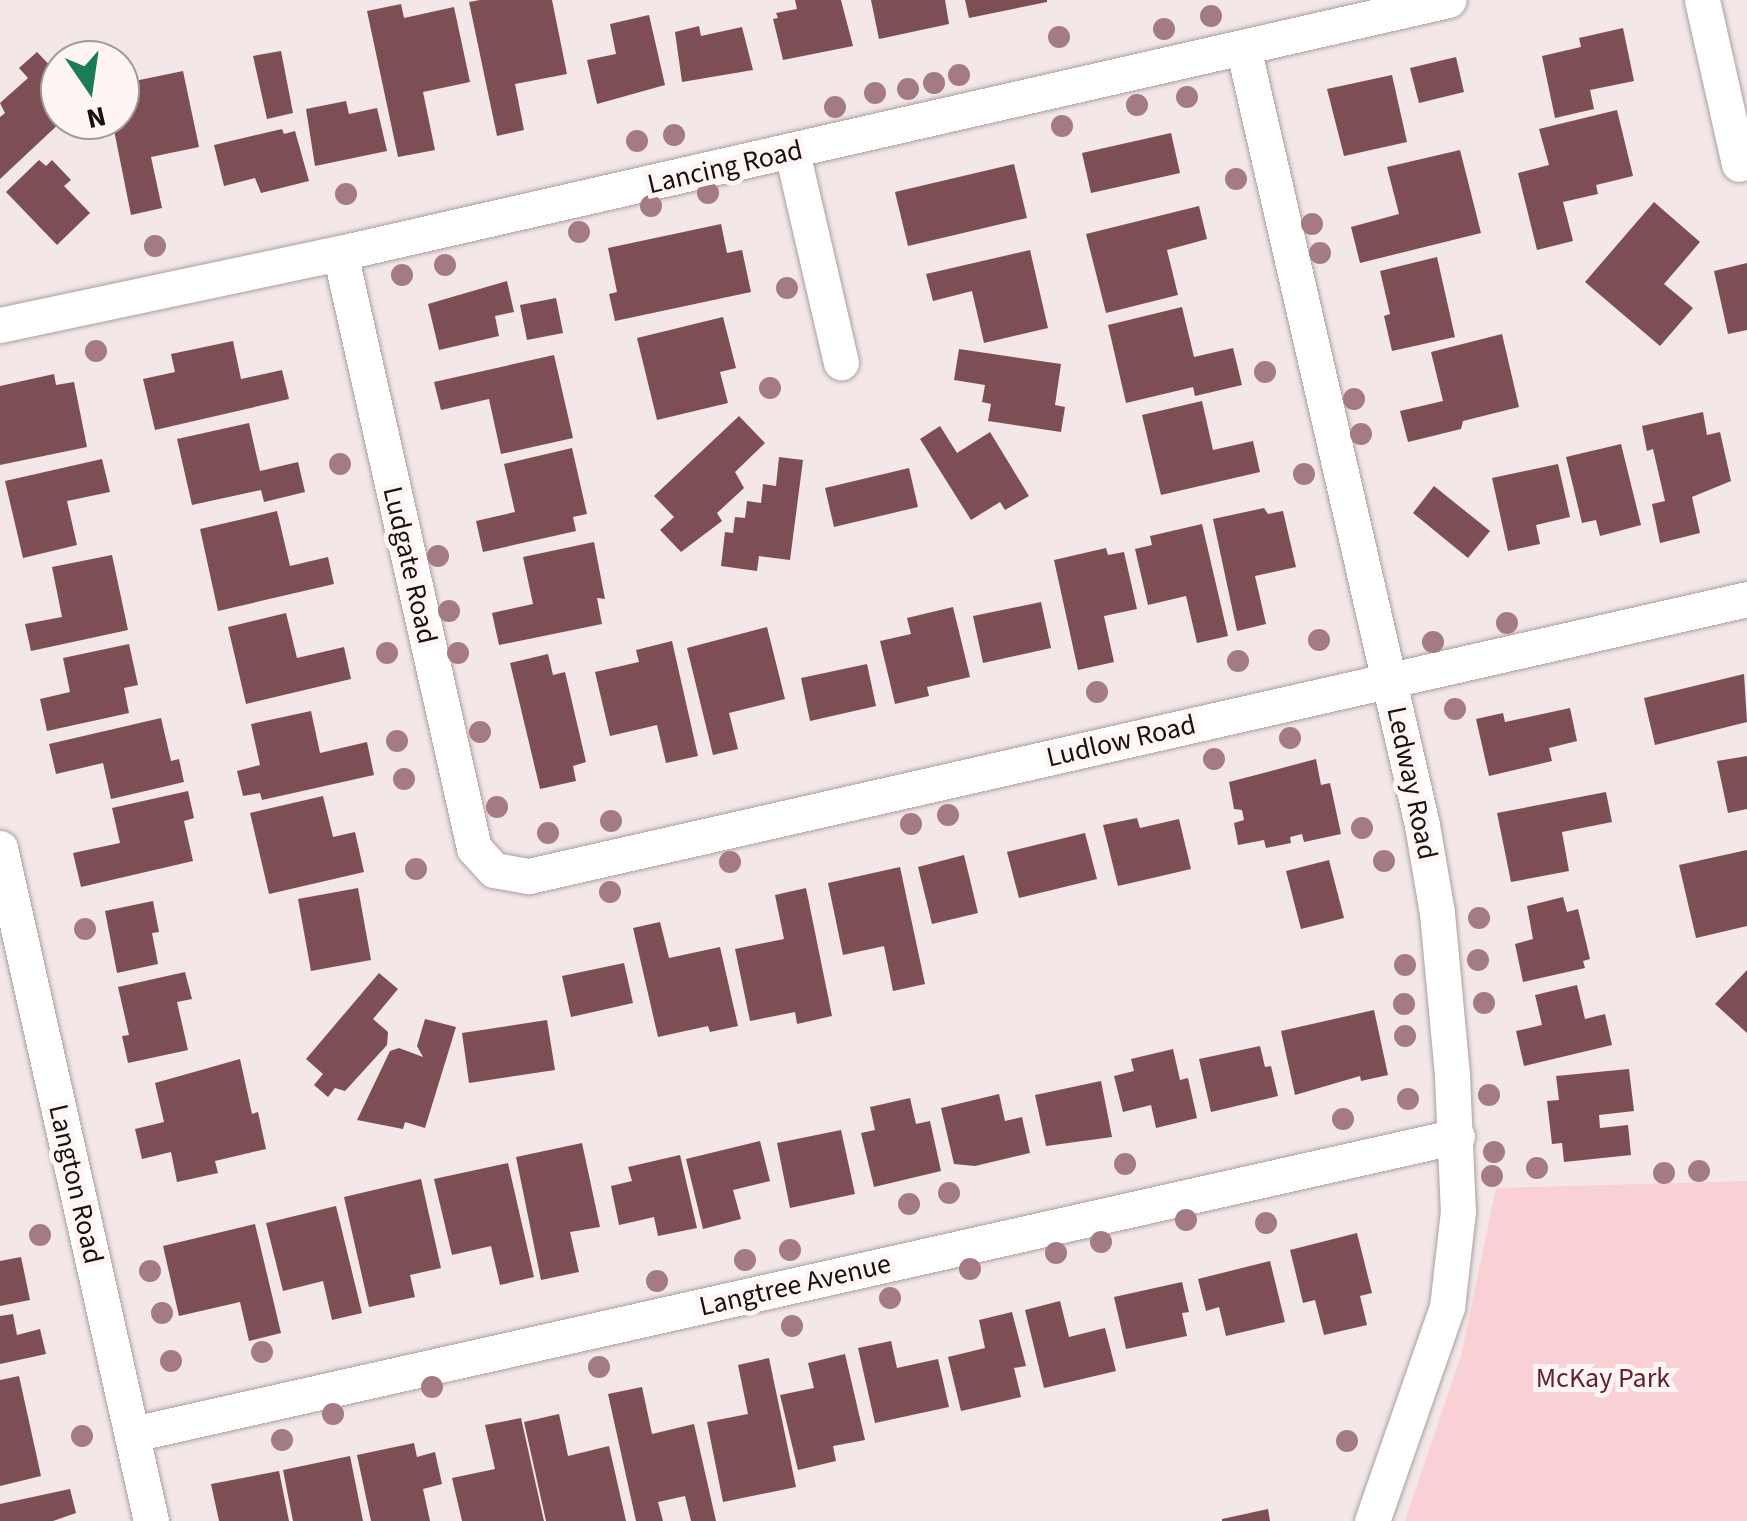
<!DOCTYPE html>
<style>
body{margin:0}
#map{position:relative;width:1747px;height:1521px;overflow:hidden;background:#f3e7e8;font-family:"Source Sans 3",sans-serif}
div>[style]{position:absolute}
.green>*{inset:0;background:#f9d1d5}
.building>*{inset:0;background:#7d4e54}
.roads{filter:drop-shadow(0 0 2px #ab9fa0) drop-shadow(0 0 2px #ab9fa0)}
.minor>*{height:35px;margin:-17.5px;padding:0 17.5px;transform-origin:17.5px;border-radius:17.5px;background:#fff}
.trees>*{width:22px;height:22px;margin:-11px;border-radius:50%;background:#a47b83}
span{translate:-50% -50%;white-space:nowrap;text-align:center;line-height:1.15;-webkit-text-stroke:10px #fff5f5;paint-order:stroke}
.street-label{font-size:28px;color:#151112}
.park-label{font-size:28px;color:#642230}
.north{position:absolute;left:40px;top:40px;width:100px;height:100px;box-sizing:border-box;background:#fff5f5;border:2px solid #a19a9a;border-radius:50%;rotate:167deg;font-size:28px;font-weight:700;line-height:40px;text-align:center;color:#151112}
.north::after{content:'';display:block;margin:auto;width:35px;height:45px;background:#1b7d56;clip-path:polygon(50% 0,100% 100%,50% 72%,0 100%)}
</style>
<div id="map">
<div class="green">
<div style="clip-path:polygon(1747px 1181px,1747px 1521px,1405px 1521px,1461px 1356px,1496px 1188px)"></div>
</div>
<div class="building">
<div style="clip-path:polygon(480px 0,552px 0,567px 74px,515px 84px,524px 130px,497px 136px,469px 2px)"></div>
<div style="clip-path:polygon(795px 0,841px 0,853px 46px,783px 60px,773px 19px,778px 18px,776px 13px,797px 9px)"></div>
<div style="clip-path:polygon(871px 0,945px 0,949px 24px,879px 39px)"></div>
<div style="clip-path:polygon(965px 0,1047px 0,1047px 2px,969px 18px)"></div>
<div style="clip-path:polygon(401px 4px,404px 18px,454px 7px,470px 82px,423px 92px,435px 150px,398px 157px,367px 11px)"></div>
<div style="clip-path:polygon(649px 15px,665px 85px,597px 104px,587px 60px,616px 54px,610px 24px)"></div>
<div style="clip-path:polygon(699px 26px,701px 36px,742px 27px,753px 70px,682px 82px,675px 32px)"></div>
<div style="clip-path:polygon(1623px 28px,1634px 81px,1590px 90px,1594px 109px,1555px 118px,1542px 56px,1581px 47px,1579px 38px)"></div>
<div style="clip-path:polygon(281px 51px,293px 113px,267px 119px,253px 56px)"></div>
<div style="clip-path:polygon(37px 52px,60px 76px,63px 120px,0 179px,0 117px,5px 113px,0 103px,28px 78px,19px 68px)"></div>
<div style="clip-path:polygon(1456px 57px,1464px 92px,1419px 103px,1410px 68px)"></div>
<div style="clip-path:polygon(183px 71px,199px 147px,151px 157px,162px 208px,131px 215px,112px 120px,120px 120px,120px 84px)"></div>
<div style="clip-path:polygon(1392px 75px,1407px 142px,1344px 156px,1327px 89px)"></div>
<div style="clip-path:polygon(346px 101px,349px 114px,377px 108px,387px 151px,315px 166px,306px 109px)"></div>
<div style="clip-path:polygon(1617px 110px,1633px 176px,1596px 185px,1598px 194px,1563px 202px,1573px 241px,1537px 250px,1518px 173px,1549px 165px,1539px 129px)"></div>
<div style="clip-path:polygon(282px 129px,284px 134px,295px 131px,309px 181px,261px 193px,255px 178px,224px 186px,214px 145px)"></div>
<div style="clip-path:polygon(1171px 133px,1180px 173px,1091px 193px,1082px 153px)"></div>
<div style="clip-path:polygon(1460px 150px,1481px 233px,1360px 263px,1351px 227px,1399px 214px,1387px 167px)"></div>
<div style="clip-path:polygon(39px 160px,46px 166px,52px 160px,71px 180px,64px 186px,90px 213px,57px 245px,6px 192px)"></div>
<div style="clip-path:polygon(1014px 164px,1027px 218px,908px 246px,895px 192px)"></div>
<div style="clip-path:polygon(1654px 202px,1700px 242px,1664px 284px,1693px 308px,1660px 346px,1585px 282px)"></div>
<div style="clip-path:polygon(1199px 206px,1207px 239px,1167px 250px,1178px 295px,1106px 313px,1086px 234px)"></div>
<div style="clip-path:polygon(721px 224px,727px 253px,742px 250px,751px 292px,615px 321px,609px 294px,617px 292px,608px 248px)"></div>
<div style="clip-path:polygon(1030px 250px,1048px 328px,984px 343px,972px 291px,933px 301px,926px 274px)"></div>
<div style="clip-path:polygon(1437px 257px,1455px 337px,1392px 351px,1384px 316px,1390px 314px,1380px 271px)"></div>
<div style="clip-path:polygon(1747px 263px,1747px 330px,1728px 334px,1714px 271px)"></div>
<div style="clip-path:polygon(507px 281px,514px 312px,495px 316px,499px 336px,439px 350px,428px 304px)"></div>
<div style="clip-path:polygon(556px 298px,563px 333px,527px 340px,520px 305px)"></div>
<div style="clip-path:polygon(1182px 307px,1194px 357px,1233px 348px,1242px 385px,1195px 396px,1193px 387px,1126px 403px,1108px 325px)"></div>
<div style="clip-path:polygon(723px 317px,736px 368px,720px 372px,728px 403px,657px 420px,637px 338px)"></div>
<div style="clip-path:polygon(1502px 334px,1519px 407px,1463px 421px,1461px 429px,1408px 442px,1400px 411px,1443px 401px,1431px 352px)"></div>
<div style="clip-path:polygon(233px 341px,241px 379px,282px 370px,289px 399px,155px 430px,143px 379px,175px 372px,171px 354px)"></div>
<div style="clip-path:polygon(959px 349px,1061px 364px,1055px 405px,1065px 407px,1061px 432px,988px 421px,991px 404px,982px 402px,985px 385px,954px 380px)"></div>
<div style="clip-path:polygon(554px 355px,573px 438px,501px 454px,489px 399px,441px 410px,434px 382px)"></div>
<div style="clip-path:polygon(54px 374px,56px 385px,74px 382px,87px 447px,0 465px,0 386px)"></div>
<div style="clip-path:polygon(1202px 401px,1213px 450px,1253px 441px,1260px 472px,1161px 495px,1142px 415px)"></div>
<div style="clip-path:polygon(1703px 412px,1707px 435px,1720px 432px,1731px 481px,1692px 497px,1700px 533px,1660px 543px,1652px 504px,1665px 501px,1653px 449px,1647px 451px,1642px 426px)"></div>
<div style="clip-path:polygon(739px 416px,765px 443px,735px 472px,744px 488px,717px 513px,722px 521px,681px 552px,660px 530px,674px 517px,654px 496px)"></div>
<div style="clip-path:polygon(249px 423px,260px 471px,298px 462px,305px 492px,264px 502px,261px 490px,192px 505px,177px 439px)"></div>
<div style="clip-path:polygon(940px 426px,957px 453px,990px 432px,1029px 496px,1005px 510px,1000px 502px,971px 520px,920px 439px)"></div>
<div style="clip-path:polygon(1621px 444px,1641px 525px,1600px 536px,1596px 520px,1582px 523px,1566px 457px)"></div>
<div style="clip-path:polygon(572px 448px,587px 514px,573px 517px,576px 531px,483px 552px,476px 521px,515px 512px,504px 464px)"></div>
<div style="clip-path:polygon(779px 457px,803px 460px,790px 560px,759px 556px,757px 571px,721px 566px,725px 532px,733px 533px,735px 517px,745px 518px,747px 501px,761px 503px,763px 484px,776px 486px)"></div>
<div style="clip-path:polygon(102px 459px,110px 492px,67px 501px,77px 545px,23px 558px,5px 481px)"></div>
<div style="clip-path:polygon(1558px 464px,1570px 517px,1536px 525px,1540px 544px,1508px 551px,1492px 478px)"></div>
<div style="clip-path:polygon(909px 468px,918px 507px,834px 527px,825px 488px)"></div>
<div style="clip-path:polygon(1434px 486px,1490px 531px,1468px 558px,1413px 513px)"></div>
<div style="clip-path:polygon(1264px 508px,1268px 514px,1283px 511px,1296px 567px,1255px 576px,1266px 624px,1237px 631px,1213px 519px)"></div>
<div style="clip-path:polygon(277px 511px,290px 566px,328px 557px,334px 584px,218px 611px,200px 529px)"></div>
<div style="clip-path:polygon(1202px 524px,1228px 636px,1197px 643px,1186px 596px,1148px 605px,1135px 549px,1152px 545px,1150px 536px)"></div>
<div style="clip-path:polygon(594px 542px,605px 599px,597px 598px,602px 624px,499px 645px,492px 613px,533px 604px,523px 557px)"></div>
<div style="clip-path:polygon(1106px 548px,1108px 555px,1124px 552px,1137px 609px,1104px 616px,1114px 662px,1078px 670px,1054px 560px)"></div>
<div style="clip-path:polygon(112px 555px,128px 630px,31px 651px,25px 624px,62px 617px,52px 567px)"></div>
<div style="clip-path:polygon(1041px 602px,1051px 648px,983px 663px,973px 616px)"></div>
<div style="clip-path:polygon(953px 607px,970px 677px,927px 687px,929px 696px,895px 704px,880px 641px,911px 634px,907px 618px)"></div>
<div style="clip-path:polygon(286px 613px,297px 658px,344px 647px,351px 679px,246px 704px,228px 627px)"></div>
<div style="clip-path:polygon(767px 627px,785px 699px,729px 713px,738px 749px,713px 755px,687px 648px)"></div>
<div style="clip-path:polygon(672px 641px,698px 756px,666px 763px,657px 725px,610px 736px,595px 672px,639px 662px,636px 650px)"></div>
<div style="clip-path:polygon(129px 644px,138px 685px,124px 688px,129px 713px,47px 731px,40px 699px,70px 692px,63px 658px)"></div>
<div style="clip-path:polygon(548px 654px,553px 675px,565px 672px,586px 762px,573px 766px,576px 781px,540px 789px,510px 663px)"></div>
<div style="clip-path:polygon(867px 664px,876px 706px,810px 721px,801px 678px)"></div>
<div style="clip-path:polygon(1744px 674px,1747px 722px,1655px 745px,1644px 698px)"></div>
<div style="clip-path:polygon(1570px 708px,1577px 741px,1549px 748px,1552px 761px,1489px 776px,1476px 719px,1503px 713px,1505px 722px)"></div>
<div style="clip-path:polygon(311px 711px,320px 753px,367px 742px,374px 775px,262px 800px,260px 793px,243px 796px,237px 771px,260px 765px,251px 724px)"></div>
<div style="clip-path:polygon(161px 718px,171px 761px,179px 759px,184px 782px,111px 799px,103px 763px,56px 774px,49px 744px)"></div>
<div style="clip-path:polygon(1747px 756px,1747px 809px,1728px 813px,1717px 761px)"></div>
<div style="clip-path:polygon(1316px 759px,1321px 785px,1330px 783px,1341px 834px,1304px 842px,1302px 834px,1290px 837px,1291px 843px,1266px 848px,1264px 840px,1238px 845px,1234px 823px,1244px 820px,1242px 810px,1234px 809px,1229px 782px)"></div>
<div style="clip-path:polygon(188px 791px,194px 818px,184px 821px,193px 861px,81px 887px,73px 853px,120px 843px,112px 808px)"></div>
<div style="clip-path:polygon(1606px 792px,1612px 822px,1562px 832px,1569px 871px,1511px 882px,1497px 813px)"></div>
<div style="clip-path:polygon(323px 796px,333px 837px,355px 832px,364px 872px,269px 894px,250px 813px)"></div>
<div style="clip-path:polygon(1137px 818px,1140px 828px,1179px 819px,1191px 869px,1118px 886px,1103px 825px)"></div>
<div style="clip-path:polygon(1085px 833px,1097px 879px,1019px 898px,1007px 852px)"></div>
<div style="clip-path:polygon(1747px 850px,1747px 926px,1696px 938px,1679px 865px)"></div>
<div style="clip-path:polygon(964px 855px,978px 913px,932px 924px,918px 867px)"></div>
<div style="clip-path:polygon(1329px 860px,1344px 918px,1301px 929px,1286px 871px)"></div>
<div style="clip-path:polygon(900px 867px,925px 984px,893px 991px,884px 946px,843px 955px,828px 883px)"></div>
<div style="clip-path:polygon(358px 888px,371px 960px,311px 971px,298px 899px)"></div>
<div style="clip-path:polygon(806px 888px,832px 1016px,797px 1024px,795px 1012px,750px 1021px,735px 949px,784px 939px,775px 895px)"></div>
<div style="clip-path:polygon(1563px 897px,1567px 912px,1578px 909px,1590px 959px,1583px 961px,1585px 968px,1523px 982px,1515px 944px,1533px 939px,1527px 906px)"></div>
<div style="clip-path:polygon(153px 901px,159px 932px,152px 933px,158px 964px,117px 973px,105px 911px)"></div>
<div style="clip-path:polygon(660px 922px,669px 958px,720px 947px,738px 1026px,710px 1032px,708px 1026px,658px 1037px,633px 928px)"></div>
<div style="clip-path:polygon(624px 963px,633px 1003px,571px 1017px,562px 976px)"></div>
<div style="clip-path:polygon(1747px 970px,1747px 1033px,1715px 1004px)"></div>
<div style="clip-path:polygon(185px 972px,192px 999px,177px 1002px,188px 1050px,128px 1063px,122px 1036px,129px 1035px,118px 987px)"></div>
<div style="clip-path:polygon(379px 973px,398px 989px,373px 1019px,388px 1032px,387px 1045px,345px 1091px,335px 1088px,328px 1097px,314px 1085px,323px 1074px,306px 1059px)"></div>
<div style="clip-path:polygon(1577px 985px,1585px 1019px,1605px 1014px,1612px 1045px,1524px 1066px,1516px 1031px,1542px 1025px,1535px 995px)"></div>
<div style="clip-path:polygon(1374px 1010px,1388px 1075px,1361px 1081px,1360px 1076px,1295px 1095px,1281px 1031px)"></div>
<div style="clip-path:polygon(425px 1019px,456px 1027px,425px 1128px,405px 1122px,403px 1129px,357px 1120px,390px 1051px,399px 1048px,423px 1057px,417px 1046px)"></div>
<div style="clip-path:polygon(547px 1020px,555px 1070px,469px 1083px,462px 1033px)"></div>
<div style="clip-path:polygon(1260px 1046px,1265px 1067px,1271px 1066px,1278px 1096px,1211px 1112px,1199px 1059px)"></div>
<div style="clip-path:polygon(1173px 1049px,1180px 1080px,1188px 1078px,1197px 1118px,1156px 1128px,1151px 1105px,1123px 1112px,1114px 1076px,1134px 1071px,1131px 1059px)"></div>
<div style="clip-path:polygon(240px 1059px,252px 1114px,258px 1112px,266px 1149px,215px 1161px,218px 1173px,177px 1182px,171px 1152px,142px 1159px,135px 1129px,164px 1122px,155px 1083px)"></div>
<div style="clip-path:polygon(1629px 1069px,1634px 1111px,1599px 1115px,1600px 1128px,1628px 1125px,1631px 1155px,1564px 1162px,1562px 1143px,1552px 1144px,1547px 1101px,1559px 1100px,1556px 1076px)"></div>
<div style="clip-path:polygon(1101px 1081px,1112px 1137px,1046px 1146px,1035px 1095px)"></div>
<div style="clip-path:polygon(999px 1094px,1005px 1121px,1022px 1117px,1030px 1153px,975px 1166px,954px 1164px,941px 1108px)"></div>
<div style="clip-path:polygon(910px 1098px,916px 1124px,930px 1121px,941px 1171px,874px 1187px,861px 1133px,875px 1130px,870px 1107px)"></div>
<div style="clip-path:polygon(841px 1130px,855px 1194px,790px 1208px,777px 1143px)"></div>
<div style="clip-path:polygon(760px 1141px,770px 1181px,733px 1190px,741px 1219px,703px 1229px,686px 1159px)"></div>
<div style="clip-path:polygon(582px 1143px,600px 1227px,570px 1232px,579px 1272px,541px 1280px,516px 1157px)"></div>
<div style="clip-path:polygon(680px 1155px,697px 1228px,658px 1236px,654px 1217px,619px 1225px,611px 1186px,632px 1181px,628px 1167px)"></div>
<div style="clip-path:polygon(508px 1163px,534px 1277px,500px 1285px,491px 1246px,452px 1255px,434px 1179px)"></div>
<div style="clip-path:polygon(421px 1179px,441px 1268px,410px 1275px,415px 1297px,369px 1307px,344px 1197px)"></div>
<div style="clip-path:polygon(336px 1206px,362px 1313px,332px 1320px,323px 1281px,283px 1291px,266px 1223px)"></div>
<div style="clip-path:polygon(255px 1224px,281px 1333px,249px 1341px,240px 1302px,179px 1316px,163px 1246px)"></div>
<div style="clip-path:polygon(1357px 1233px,1372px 1293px,1360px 1296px,1367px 1325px,1324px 1335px,1315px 1300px,1303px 1303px,1290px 1250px)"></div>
<div style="clip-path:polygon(21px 1257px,30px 1300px,0 1306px,0 1261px)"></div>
<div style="clip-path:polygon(1270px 1261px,1285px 1322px,1226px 1336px,1219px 1307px,1206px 1311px,1198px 1279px)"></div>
<div style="clip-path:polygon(1182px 1282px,1189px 1312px,1182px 1313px,1187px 1336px,1126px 1349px,1114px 1297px)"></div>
<div style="clip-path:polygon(1060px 1301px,1069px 1337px,1105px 1328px,1116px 1371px,1044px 1388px,1025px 1310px)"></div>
<div style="clip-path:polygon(1012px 1312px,1026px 1366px,1014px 1368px,1021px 1397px,961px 1411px,948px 1357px,985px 1348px,979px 1320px)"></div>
<div style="clip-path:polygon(13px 1314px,17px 1335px,40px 1329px,46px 1354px,0 1364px,0 1316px)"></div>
<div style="clip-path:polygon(891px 1341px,897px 1368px,938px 1359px,949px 1407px,875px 1423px,858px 1348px)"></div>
<div style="clip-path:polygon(845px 1354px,865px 1440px,833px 1446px,836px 1461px,798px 1470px,780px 1395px,814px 1388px,808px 1363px)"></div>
<div style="clip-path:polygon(769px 1358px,796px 1487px,723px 1502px,707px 1422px,748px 1414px,738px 1365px)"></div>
<div style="clip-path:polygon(19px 1376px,41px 1476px,0 1486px,0 1380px)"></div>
<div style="clip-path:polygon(642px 1387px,652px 1434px,694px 1424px,716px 1521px,691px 1521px,685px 1496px,658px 1502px,663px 1521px,636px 1521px,608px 1394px)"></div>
<div style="clip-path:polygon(559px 1414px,568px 1456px,609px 1446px,626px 1521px,546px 1521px,524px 1422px)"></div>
<div style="clip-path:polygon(521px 1418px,544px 1521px,462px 1521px,452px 1478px,495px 1469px,485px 1425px)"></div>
<div style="clip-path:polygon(414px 1443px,417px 1457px,435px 1452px,442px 1484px,423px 1489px,430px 1521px,371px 1521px,357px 1455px)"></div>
<div style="clip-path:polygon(350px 1456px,363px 1521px,293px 1521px,283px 1470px)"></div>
<div style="clip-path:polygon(279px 1471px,289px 1521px,219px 1521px,211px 1484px)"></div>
<div style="clip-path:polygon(70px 1489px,76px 1513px,53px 1521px,0 1521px,0 1504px)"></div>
<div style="clip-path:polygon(1268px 1509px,1270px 1521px,1222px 1521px,1222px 1519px)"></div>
</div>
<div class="roads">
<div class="minor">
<div style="left:1702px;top:0;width:168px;rotate:77.3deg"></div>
<div style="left:1243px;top:47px;width:798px;rotate:77.04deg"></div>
<div style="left:1422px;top:825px;width:89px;rotate:80.3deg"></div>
<div style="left:1437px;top:913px;width:164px;rotate:84.7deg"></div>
<div style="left:1452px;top:1076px;width:135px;rotate:87.5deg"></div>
<div style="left:1458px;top:1211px;width:97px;rotate:96.5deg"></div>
<div style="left:1447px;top:1307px;width:227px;rotate:109.3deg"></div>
<div style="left:792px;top:152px;width:216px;rotate:76.9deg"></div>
<div style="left:340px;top:253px;width:610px;rotate:77.31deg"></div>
<div style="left:474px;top:848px;width:30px;rotate:48deg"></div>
<div style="left:494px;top:870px;width:36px;rotate:10deg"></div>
<div style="left:529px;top:876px;width:1249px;rotate:-12.81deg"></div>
<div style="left:0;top:325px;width:348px;rotate:-12deg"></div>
<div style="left:340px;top:253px;width:1137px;rotate:-12.86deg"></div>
<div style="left:0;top:848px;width:690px;rotate:77.35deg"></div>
<div style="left:133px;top:1434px;width:1357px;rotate:-12.68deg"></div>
</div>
</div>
<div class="trees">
<div style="left:1211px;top:16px"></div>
<div style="left:1164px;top:29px"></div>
<div style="left:1059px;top:37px"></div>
<div style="left:959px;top:75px"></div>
<div style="left:934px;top:83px"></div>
<div style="left:908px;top:89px"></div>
<div style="left:875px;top:93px"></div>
<div style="left:1187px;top:97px"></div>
<div style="left:1137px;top:105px"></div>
<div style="left:835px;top:107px"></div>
<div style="left:1062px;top:126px"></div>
<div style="left:674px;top:135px"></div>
<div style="left:637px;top:141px"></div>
<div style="left:1236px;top:179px"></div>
<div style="left:708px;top:193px"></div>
<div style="left:346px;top:194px"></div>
<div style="left:651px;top:206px"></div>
<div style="left:1312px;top:224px"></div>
<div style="left:579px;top:232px"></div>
<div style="left:155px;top:246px"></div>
<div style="left:1320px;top:253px"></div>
<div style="left:445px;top:265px"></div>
<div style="left:402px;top:275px"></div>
<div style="left:787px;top:288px"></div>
<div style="left:96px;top:351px"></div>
<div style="left:1265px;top:372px"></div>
<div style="left:770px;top:388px"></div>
<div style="left:1354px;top:399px"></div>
<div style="left:1361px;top:434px"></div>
<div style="left:340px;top:464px"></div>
<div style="left:1304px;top:474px"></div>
<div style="left:438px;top:556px"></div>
<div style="left:449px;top:611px"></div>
<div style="left:1507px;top:623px"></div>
<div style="left:1319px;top:640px"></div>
<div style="left:1433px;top:642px"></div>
<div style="left:387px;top:653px"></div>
<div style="left:458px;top:653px"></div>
<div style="left:1238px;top:661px"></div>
<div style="left:1097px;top:692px"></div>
<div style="left:1455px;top:709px"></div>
<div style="left:480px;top:732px"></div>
<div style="left:1290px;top:738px"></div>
<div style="left:397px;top:741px"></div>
<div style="left:1214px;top:759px"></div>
<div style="left:404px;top:779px"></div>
<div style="left:497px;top:807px"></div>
<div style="left:948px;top:815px"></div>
<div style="left:611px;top:821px"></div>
<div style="left:911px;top:824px"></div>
<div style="left:1362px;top:828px"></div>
<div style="left:548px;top:833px"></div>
<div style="left:1384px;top:861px"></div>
<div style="left:730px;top:862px"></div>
<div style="left:416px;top:869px"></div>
<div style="left:610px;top:892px"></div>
<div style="left:1479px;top:918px"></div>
<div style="left:85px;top:929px"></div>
<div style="left:1478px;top:960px"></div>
<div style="left:1405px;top:965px"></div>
<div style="left:1484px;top:1003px"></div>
<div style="left:1404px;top:1004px"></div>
<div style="left:1405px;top:1036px"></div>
<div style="left:1489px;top:1095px"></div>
<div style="left:1408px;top:1099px"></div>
<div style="left:1343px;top:1119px"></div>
<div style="left:1494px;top:1152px"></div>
<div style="left:1125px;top:1164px"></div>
<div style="left:1537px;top:1168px"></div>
<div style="left:1699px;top:1171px"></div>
<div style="left:1664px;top:1173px"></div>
<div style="left:1492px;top:1176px"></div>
<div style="left:949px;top:1193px"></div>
<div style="left:909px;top:1204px"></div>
<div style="left:1186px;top:1220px"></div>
<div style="left:1266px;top:1223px"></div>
<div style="left:40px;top:1235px"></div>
<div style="left:1101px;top:1242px"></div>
<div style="left:790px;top:1250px"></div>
<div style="left:1056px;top:1253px"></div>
<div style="left:745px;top:1260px"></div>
<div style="left:970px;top:1269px"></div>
<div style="left:150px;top:1271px"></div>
<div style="left:657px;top:1281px"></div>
<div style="left:890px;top:1298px"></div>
<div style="left:162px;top:1313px"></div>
<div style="left:792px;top:1326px"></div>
<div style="left:262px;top:1352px"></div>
<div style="left:171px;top:1361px"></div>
<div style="left:599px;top:1367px"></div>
<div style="left:432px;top:1387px"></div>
<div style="left:333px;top:1414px"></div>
<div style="left:82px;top:1436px"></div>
<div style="left:282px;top:1440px"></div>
<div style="left:1347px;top:1441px"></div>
</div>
<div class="street-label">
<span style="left:725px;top:167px;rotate:-13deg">Lancing Road</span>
<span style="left:410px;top:565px;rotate:77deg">Ludgate Road</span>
<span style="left:1121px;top:741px;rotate:-13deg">Ludlow Road</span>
<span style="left:1412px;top:783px;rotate:78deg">Ledway Road</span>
<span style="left:76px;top:1184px;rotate:77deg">Langton Road</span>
<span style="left:795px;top:1285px;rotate:-13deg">Langtree Avenue</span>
</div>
<div class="park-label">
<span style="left:1603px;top:1378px">McKay Park</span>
</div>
<div class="north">N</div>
</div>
